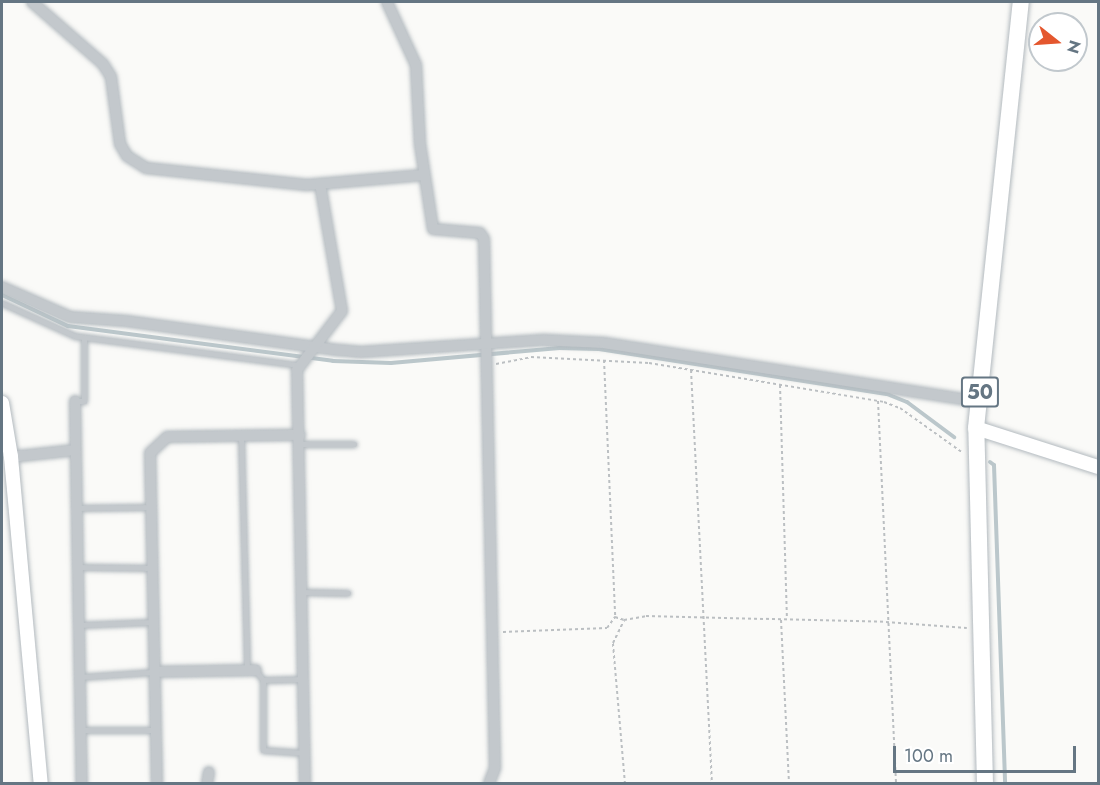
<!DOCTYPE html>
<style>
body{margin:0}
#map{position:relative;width:1100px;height:785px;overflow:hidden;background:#fafaf8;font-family:Jost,sans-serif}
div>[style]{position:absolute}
.stream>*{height:4px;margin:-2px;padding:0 2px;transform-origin:2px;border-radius:2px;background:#bbc7cb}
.path>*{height:2px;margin-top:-1px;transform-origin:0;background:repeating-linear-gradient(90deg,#bbbfc2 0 3px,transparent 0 6px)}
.roads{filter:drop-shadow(0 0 2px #b3babf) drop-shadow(0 0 2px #b3babf)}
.lane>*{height:5px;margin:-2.5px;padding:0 2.5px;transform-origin:2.5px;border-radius:2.5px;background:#c3c8cc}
.street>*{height:10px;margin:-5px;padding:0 5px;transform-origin:5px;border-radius:5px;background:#c3c8cc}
.secondary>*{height:14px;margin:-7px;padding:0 7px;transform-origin:7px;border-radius:7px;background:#fff}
.primary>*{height:16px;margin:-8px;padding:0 8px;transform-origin:8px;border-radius:8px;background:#fff}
span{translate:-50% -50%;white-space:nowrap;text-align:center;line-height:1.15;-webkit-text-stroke:6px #fff;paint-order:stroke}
.shield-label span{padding:2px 4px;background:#fff;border:2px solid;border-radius:4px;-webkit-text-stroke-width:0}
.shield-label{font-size:20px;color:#657683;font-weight:700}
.frame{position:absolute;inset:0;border:3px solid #657683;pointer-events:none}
.north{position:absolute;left:1028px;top:12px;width:60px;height:60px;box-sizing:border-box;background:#fff;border:2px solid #c1c8cd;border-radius:50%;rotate:107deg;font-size:16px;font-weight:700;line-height:24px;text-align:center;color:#657683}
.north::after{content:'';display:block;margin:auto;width:21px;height:27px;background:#e4572e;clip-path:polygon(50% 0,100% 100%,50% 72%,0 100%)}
.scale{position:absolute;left:893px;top:746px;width:183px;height:27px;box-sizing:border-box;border:3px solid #657683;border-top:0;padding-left:8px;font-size:18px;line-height:21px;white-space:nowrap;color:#657683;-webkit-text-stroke:4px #fff;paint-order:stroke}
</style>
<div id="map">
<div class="stream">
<div style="left:2px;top:295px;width:73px;rotate:25.2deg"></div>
<div style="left:68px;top:326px;width:267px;rotate:7.5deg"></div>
<div style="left:333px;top:361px;width:58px;rotate:2deg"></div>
<div style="left:391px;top:363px;width:169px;rotate:-5.1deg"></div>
<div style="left:559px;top:348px;width:40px;rotate:1.4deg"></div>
<div style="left:599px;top:349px;width:291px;rotate:8.9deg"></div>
<div style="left:887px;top:394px;width:22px;rotate:22deg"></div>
<div style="left:907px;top:402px;width:59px;rotate:36.7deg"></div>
<div style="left:990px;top:462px;width:5px;rotate:37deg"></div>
<div style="left:994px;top:465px;width:319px;rotate:88deg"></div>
</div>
<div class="path">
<div style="left:604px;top:360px;width:257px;rotate:87.5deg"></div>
<div style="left:615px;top:617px;width:9px;rotate:18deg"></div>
<div style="left:496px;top:364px;width:36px;rotate:-11deg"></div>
<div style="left:531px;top:357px;width:118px;rotate:2.9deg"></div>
<div style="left:649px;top:363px;width:238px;rotate:9.4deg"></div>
<div style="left:884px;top:402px;width:17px;rotate:21deg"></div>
<div style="left:900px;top:408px;width:77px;rotate:35.5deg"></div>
<div style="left:691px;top:370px;width:415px;rotate:87.1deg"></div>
<div style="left:780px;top:385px;width:234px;rotate:88.3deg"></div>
<div style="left:878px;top:401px;width:383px;rotate:87.3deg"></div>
<div style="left:781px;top:620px;width:164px;rotate:87.2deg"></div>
<div style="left:503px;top:632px;width:104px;rotate:-2.2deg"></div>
<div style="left:607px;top:628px;width:14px;rotate:-54deg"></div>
<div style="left:625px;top:784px;width:142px;rotate:-94.9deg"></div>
<div style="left:613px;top:643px;width:25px;rotate:-64deg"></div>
<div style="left:624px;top:620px;width:22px;rotate:-10deg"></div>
<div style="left:646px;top:616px;width:240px;rotate:1.4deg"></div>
<div style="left:886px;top:622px;width:81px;rotate:4.2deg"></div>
</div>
<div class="roads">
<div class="lane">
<div style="left:2px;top:303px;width:80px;rotate:24.3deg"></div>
<div style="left:75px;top:336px;width:226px;rotate:7.4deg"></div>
<div style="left:75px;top:401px;width:9px"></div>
<div style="left:84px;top:401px;width:64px;rotate:-90deg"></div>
<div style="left:241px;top:437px;width:233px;rotate:88.5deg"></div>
<div style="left:301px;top:444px;width:53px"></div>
<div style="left:77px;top:508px;width:74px;rotate:-0.8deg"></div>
<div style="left:79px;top:567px;width:73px;rotate:0.8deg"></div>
<div style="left:303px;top:592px;width:45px;rotate:1.3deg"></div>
<div style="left:79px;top:625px;width:74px;rotate:-2.3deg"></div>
<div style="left:256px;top:671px;width:11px;rotate:52deg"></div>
<div style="left:263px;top:680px;width:41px;rotate:-1.4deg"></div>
<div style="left:80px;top:677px;width:74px;rotate:-3.9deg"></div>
<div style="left:263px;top:680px;width:70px;rotate:90deg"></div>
<div style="left:263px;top:750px;width:42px;rotate:4.1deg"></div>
<div style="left:82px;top:730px;width:74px"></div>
</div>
<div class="street">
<div style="left:32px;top:2px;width:94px;rotate:41.1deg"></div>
<div style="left:103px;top:64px;width:15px;rotate:58deg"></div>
<div style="left:111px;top:77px;width:68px;rotate:82.3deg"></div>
<div style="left:120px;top:144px;width:14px;rotate:60deg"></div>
<div style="left:127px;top:156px;width:22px;rotate:32deg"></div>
<div style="left:146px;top:168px;width:162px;rotate:6deg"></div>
<div style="left:307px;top:185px;width:117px;rotate:-4.9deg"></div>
<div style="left:387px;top:2px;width:69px;rotate:65.3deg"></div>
<div style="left:416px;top:65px;width:79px;rotate:87.1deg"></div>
<div style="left:420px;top:144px;width:86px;rotate:81.3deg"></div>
<div style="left:433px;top:229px;width:47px;rotate:4.9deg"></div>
<div style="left:480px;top:233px;width:7px;rotate:56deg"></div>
<div style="left:484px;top:239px;width:529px;rotate:88.81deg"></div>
<div style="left:495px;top:768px;width:17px;rotate:111deg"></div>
<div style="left:2px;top:287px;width:74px;rotate:23.8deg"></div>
<div style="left:70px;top:317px;width:56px;rotate:4.1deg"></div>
<div style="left:126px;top:321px;width:215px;rotate:7.8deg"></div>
<div style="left:339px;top:350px;width:22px;rotate:5deg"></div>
<div style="left:361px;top:352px;width:183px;rotate:-3.8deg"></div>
<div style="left:544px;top:340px;width:60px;rotate:2.9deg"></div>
<div style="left:604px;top:343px;width:380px;rotate:8.9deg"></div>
<div style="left:75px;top:401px;width:383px;rotate:89deg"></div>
<div style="left:11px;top:457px;width:65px;rotate:-6.1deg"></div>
<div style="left:154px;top:672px;width:102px;rotate:-1.1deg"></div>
<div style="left:157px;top:784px;width:331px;rotate:-91.2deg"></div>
<div style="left:150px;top:453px;width:23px;rotate:-43deg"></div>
<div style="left:167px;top:437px;width:133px;rotate:-0.9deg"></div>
<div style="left:207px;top:784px;width:12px;rotate:-81deg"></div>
<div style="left:305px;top:784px;width:414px;rotate:-91.1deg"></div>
<div style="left:297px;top:370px;width:74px;rotate:-52.7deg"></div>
<div style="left:342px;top:311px;width:129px;rotate:-99.8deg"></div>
</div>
<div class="secondary">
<div style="left:2px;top:403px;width:55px;rotate:80.5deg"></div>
<div style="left:11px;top:457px;width:328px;rotate:84.8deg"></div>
<div style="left:976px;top:428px;width:128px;rotate:17.7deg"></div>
</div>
<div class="primary">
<div style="left:985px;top:784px;width:356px;rotate:-91.4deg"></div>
<div style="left:976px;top:428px;width:428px;rotate:-84deg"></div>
</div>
</div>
<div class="shield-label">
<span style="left:980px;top:392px">50</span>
</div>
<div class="frame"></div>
<div class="north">N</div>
<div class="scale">100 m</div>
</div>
